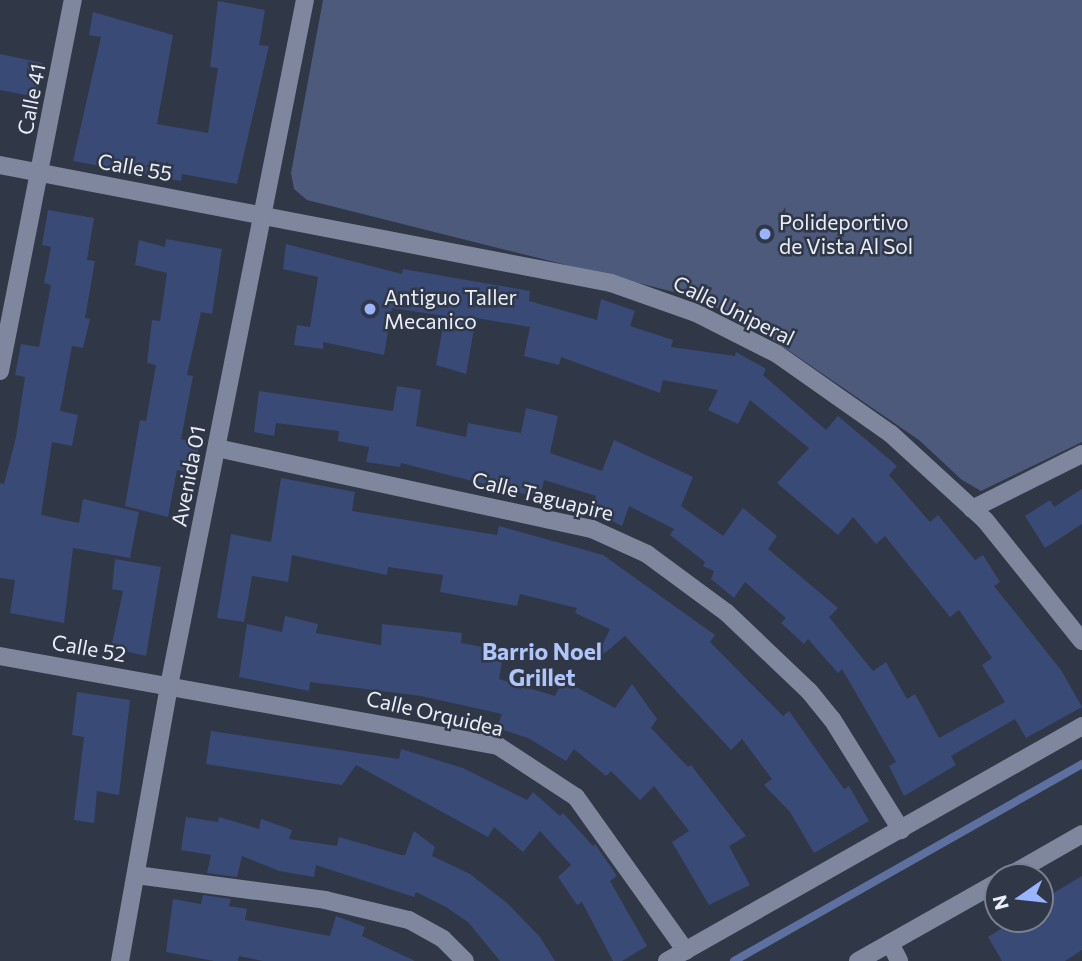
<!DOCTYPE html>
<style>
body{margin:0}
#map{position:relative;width:1082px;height:961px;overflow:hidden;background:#303747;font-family:Commissioner,sans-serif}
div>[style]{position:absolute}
.green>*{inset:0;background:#4d5a7b}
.stream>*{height:8px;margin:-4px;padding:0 4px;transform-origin:4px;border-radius:4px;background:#5d70a0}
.building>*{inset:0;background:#394a77}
.minor>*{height:18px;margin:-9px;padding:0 9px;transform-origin:9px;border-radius:9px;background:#7e879e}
.dots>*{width:19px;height:19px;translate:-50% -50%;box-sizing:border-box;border:4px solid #303747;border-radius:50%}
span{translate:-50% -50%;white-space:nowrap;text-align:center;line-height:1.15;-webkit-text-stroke:5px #303747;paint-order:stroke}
.street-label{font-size:21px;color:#eaeef9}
.poi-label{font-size:21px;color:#eaeef9}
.left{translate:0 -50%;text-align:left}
.neighbourhood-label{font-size:23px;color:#afc5fb;font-weight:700}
.north{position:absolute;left:984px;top:863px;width:70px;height:70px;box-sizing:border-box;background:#303747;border:2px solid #7a808e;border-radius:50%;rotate:256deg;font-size:19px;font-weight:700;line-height:28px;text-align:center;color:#eaeef9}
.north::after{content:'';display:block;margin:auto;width:24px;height:32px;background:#99b5fd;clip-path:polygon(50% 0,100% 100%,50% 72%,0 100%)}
</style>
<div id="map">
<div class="green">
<div style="clip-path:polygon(323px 0,1082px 0,1082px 442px,981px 491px,962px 480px,919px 440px,750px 324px,694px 297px,307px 200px,294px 189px,291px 173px)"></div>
</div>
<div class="stream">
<div style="left:734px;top:961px;width:400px;rotate:-29.5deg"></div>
</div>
<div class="building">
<div style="clip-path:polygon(218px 1px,265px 10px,259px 45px,269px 46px,237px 184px,182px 174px,181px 181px,73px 161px,101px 37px,89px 35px,93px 12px,173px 35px,157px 124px,208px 133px,218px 68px,210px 67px)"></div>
<div style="clip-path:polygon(0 54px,43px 63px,37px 97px,0 90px)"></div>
<div style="clip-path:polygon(48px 210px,94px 218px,87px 260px,95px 261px,85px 318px,90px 319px,83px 348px,72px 346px,60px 411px,78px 415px,72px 446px,52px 442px,41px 515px,79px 523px,83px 499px,139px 512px,130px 558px,73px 548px,64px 623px,10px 613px,15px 580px,0 578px,0 483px,4px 484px,16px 437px,25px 377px,15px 375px,21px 344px,39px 347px,51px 285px,44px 283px,51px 247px,42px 245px)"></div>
<div style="clip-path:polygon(166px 239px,222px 249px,212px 314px,201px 312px,187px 375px,193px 376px,181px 439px,199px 444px,195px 474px,177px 470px,168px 517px,125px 506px,140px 420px,146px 421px,156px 365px,147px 363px,152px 320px,160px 321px,167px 273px,135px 265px,139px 240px,165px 247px)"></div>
<div style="clip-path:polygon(286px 244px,402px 274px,403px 269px,530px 291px,529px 301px,597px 320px,601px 299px,635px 311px,630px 326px,673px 340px,671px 347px,735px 356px,736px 352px,766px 369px,763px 375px,826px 430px,838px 416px,897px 466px,889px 475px,930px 522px,938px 515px,975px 560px,983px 555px,1000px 582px,994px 586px,1061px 670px,1082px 707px,1026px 738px,1015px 719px,951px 756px,956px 765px,904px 796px,889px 766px,896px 762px,842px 669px,838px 673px,808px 639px,804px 644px,781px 623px,786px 618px,745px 582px,734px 598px,711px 579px,714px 571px,703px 566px,705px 562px,670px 535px,674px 529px,629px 506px,622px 526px,591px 510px,596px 496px,544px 480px,540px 498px,401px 463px,400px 467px,366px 462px,369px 447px,338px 441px,339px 431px,276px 423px,274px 436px,254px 432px,259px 391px,393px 411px,397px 386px,421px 390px,416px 426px,466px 437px,468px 423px,521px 433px,526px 408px,558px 416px,550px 453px,602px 471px,614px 440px,693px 477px,681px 506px,723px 536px,743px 508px,777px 536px,768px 549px,838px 608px,829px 617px,873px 671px,886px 662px,907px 699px,915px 694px,939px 738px,1005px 702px,982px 665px,992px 658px,959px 610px,950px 617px,885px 536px,876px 544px,853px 517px,838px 535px,777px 483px,809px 448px,750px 400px,738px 424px,708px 410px,718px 390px,663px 380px,660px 393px,561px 357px,559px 365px,524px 356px,530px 327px,476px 318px,466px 374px,436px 365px,445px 316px,392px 308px,384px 355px,323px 342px,323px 349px,294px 345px,297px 325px,310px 327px,318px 277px,283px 269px)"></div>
<div style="clip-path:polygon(281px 478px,355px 492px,352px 511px,497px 535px,499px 526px,603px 555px,715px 635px,710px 642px,783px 716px,789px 711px,844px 789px,849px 786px,869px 821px,814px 853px,790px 812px,764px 785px,772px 779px,742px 739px,731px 750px,625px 636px,594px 662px,610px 629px,575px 613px,577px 608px,520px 594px,517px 606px,440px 592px,443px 575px,388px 567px,387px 575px,292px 555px,288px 582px,252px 576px,244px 622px,217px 618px,231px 534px,271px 542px)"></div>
<div style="clip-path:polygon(1082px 489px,1082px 524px,1045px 548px,1025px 516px,1050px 500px,1054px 507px)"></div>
<div style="clip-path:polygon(115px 559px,161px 567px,146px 656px,111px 648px,123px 591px,112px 589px)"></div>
<div style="clip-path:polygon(285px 616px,318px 624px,316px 633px,381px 645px,382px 624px,462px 633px,461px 643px,504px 651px,499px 679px,555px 696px,563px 680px,615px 708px,632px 684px,657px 719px,651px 728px,688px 767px,691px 765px,746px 836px,729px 846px,750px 885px,709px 905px,672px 842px,689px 831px,654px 786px,640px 800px,611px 771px,606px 776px,574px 749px,566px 761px,528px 738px,497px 728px,502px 714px,421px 696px,310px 682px,309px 691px,239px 677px,247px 624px,282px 632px)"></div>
<div style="clip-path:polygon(77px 692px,130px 700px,119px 795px,97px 791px,94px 823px,74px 820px,84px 737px,72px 735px)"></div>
<div style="clip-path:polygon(211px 731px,399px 759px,401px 749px,463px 768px,527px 800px,533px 792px,560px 816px,563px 813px,593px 846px,595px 844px,617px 876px,610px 881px,647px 946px,622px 961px,613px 961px,582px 902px,577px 905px,558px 877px,571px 865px,540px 831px,523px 852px,494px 827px,488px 837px,356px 765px,342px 785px,206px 764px)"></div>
<div style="clip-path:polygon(186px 817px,218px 822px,219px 817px,259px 829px,261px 819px,292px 830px,289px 839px,337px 846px,339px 837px,401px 855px,405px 855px,414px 831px,435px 847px,432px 856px,470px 874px,507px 903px,540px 937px,555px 961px,500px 961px,468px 922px,446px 907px,416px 892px,414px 897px,316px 865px,314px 877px,279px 871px,242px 856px,237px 877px,207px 873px,211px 855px,181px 850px)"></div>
<div style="clip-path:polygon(1082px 876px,1082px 950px,1065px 961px,1002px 961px,988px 937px,1017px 919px,1040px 919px,1040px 901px)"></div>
<div style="clip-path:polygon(203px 895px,231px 899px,229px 906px,247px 909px,245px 920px,330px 936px,336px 916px,365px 927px,362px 936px,415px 961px,263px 961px,239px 956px,238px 961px,214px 961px,166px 952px,173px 899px,201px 904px)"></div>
</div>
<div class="minor">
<div style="left:0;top:165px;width:622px;rotate:10.93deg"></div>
<div style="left:611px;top:283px;width:90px;rotate:19.4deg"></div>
<div style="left:696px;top:313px;width:91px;rotate:26.8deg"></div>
<div style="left:777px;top:354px;width:139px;rotate:35.1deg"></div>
<div style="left:891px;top:434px;width:127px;rotate:42.5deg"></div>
<div style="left:985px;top:520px;width:155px;rotate:51.3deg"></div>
<div style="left:0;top:371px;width:378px;rotate:-78.9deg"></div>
<div style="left:217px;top:448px;width:384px;rotate:12.2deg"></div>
<div style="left:592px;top:529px;width:60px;rotate:24.4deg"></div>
<div style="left:647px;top:554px;width:99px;rotate:36.4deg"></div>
<div style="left:727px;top:613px;width:113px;rotate:43.6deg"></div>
<div style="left:809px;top:691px;width:36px;rotate:51deg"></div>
<div style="left:832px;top:719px;width:131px;rotate:58.1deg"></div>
<div style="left:972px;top:509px;width:123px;rotate:-26.6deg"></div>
<div style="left:0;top:656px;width:506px;rotate:10.24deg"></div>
<div style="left:498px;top:746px;width:93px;rotate:33.2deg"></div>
<div style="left:576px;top:797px;width:189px;rotate:54.5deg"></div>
<div style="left:136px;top:875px;width:191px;rotate:7.5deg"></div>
<div style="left:325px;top:900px;width:86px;rotate:13.4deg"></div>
<div style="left:409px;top:920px;width:39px;rotate:29deg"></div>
<div style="left:443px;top:939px;width:31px;rotate:45deg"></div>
<div style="left:1007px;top:877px;width:86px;rotate:-29.8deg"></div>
<div style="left:890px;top:943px;width:20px;rotate:63deg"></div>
<div style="left:120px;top:961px;width:279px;rotate:-79.9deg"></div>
<div style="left:169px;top:686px;width:699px;rotate:-78.79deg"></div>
<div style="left:667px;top:961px;width:477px;rotate:-29.5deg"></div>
<div style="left:858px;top:961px;width:161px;rotate:-29.4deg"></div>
</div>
<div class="dots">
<div style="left:765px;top:234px;background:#99b5fd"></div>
<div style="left:370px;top:309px;background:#99b5fd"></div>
</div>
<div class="street-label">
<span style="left:31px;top:99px;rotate:-79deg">Calle 41</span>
<span style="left:135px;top:167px;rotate:10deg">Calle 55</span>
<span style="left:734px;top:310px;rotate:26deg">Calle Uniperal</span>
<span style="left:188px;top:476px;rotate:-79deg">Avenida 01</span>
<span style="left:543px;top:496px;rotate:14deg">Calle Taguapire</span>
<span style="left:89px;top:648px;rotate:10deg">Calle 52</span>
<span style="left:435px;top:713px;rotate:13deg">Calle Orquidea</span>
</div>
<div class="poi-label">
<span class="left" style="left:779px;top:234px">Polideportivo<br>de Vista Al Sol</span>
<span class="left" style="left:384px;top:309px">Antiguo Taller<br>Mecanico</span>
</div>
<div class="neighbourhood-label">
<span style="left:542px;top:664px">Barrio Noel<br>Grillet</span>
</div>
<div class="north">N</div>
</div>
